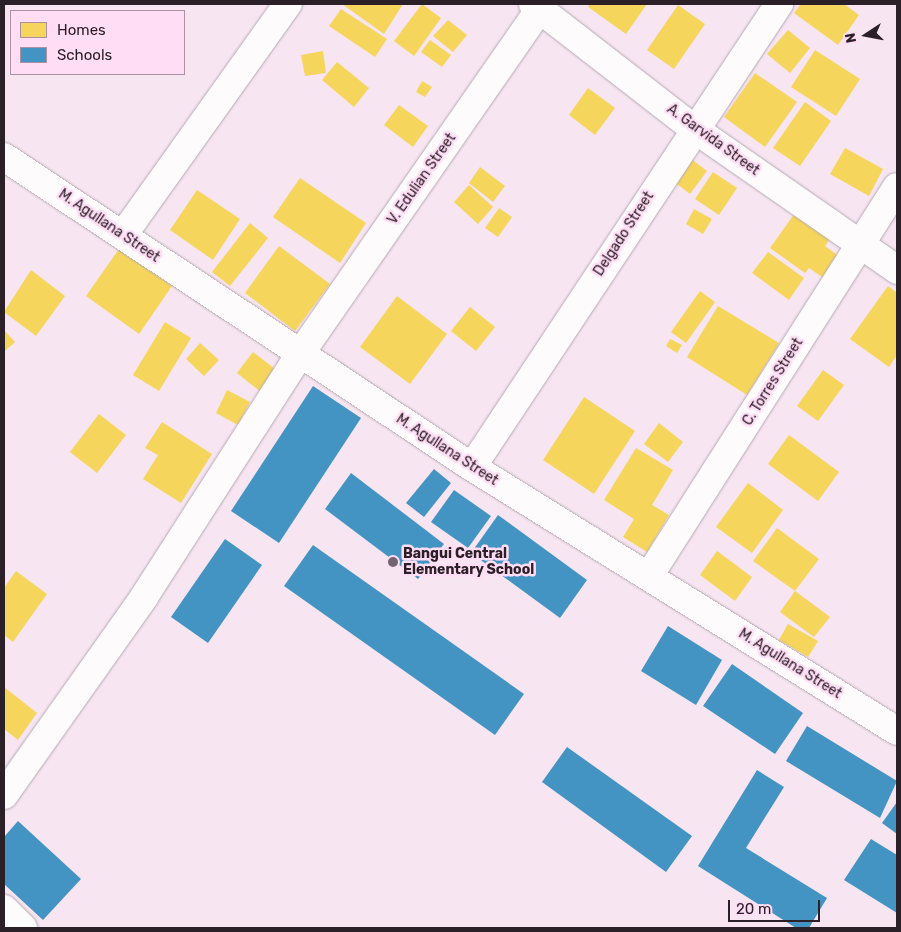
<!DOCTYPE html>
<style>
body{margin:0}
#map{position:relative;width:901px;height:932px;overflow:hidden;background:#f7e5f2;font-family:Rubik,sans-serif}
div>[style]{position:absolute}
.homes>*{inset:0;background:#f6d55c}
.schools>*{inset:0;background:#4393c3}
.roads{filter:drop-shadow(0 0 1px #b6a8b2) drop-shadow(0 0 1px #b6a8b2)}
.minor>*{height:28px;margin:-14px;padding:0 14px;transform-origin:14px;border-radius:14px;background:#fefbfd}
.dots>*{width:14px;height:14px;translate:-50% -50%;box-sizing:border-box;border:2px solid #ffddf5;border-radius:50%}
span{translate:-50% -50%;white-space:nowrap;text-align:center;line-height:1.15;-webkit-text-stroke:5px #ffddf5;paint-order:stroke}
.street-label{font-size:14px;color:#2c2028}
.poi-label{font-size:14px;color:#2c2028;font-weight:700}
.left{translate:0 -50%;text-align:left}
.frame{position:absolute;inset:0;border:5px solid #2c2028;pointer-events:none}
.legend{position:absolute;left:10px;top:10px;width:175px;height:65px;box-sizing:border-box;background:#ffddf5;border:1px solid #ab91a3;margin:0;padding:6px 9px;list-style:none;font-size:15px;color:#2c2028}
.legend li{display:flex;align-items:center;gap:10px;height:25px}
.legend b{width:25px;border:1px solid #ab91a3}
.north{position:absolute;left:841px;top:10px;width:50px;height:50px;-webkit-text-stroke:4px #ffddf5;paint-order:stroke;rotate:259deg;font-size:14px;font-weight:700;line-height:20px;text-align:center;color:#2c2028}
.north::after{content:'';display:block;margin:auto;width:18px;height:22px;background:#2c2028;clip-path:polygon(50% 0,100% 100%,50% 72%,0 100%)}
.scale{position:absolute;left:728px;top:900px;width:92px;height:22px;box-sizing:border-box;border:2px solid #2c2028;border-top:0;padding-left:6px;font-size:15px;line-height:18px;white-space:nowrap;color:#2c2028;-webkit-text-stroke:4px #ffddf5;paint-order:stroke}
</style>
<div id="map">
<div class="homes">
<div style="clip-path:polygon(342px 4px,403px 4px,384px 34px)"></div>
<div style="clip-path:polygon(422px 4px,441px 18px,414px 56px,394px 41px)"></div>
<div style="clip-path:polygon(590px 4px,647px 4px,626px 34px,588px 7px)"></div>
<div style="clip-path:polygon(801px 4px,844px 4px,859px 15px,838px 45px,794px 13px)"></div>
<div style="clip-path:polygon(678px 5px,705px 24px,674px 69px,647px 50px)"></div>
<div style="clip-path:polygon(341px 9px,387px 39px,375px 57px,329px 26px)"></div>
<div style="clip-path:polygon(448px 20px,467px 35px,453px 52px,433px 36px)"></div>
<div style="clip-path:polygon(788px 30px,810px 48px,790px 73px,767px 54px)"></div>
<div style="clip-path:polygon(430px 40px,451px 55px,442px 67px,421px 52px)"></div>
<div style="clip-path:polygon(815px 50px,860px 79px,836px 116px,791px 87px)"></div>
<div style="clip-path:polygon(323px 51px,326px 73px,305px 76px,301px 55px)"></div>
<div style="clip-path:polygon(337px 62px,369px 88px,354px 107px,322px 80px)"></div>
<div style="clip-path:polygon(755px 73px,797px 102px,765px 147px,724px 117px)"></div>
<div style="clip-path:polygon(422px 81px,432px 87px,425px 97px,416px 92px)"></div>
<div style="clip-path:polygon(588px 88px,615px 108px,595px 135px,569px 115px)"></div>
<div style="clip-path:polygon(805px 102px,831px 121px,800px 166px,773px 148px)"></div>
<div style="clip-path:polygon(399px 105px,428px 126px,413px 147px,384px 125px)"></div>
<div style="clip-path:polygon(845px 148px,883px 169px,869px 196px,830px 174px)"></div>
<div style="clip-path:polygon(686px 155px,707px 171px,690px 194px,669px 178px)"></div>
<div style="clip-path:polygon(480px 167px,505px 186px,493px 202px,469px 183px)"></div>
<div style="clip-path:polygon(713px 172px,737px 188px,719px 215px,695px 199px)"></div>
<div style="clip-path:polygon(300px 178px,366px 223px,340px 263px,273px 217px)"></div>
<div style="clip-path:polygon(469px 185px,493px 207px,478px 224px,454px 202px)"></div>
<div style="clip-path:polygon(197px 190px,240px 219px,213px 260px,170px 230px)"></div>
<div style="clip-path:polygon(499px 208px,512px 217px,498px 237px,485px 228px)"></div>
<div style="clip-path:polygon(694px 209px,712px 219px,703px 234px,686px 224px)"></div>
<div style="clip-path:polygon(795px 213px,830px 239px,825px 246px,840px 257px,825px 279px,809px 268px,805px 273px,770px 248px)"></div>
<div style="clip-path:polygon(250px 223px,268px 238px,230px 286px,212px 272px)"></div>
<div style="clip-path:polygon(279px 246px,330px 284px,295px 331px,245px 293px)"></div>
<div style="clip-path:polygon(119px 249px,172px 286px,139px 334px,86px 296px)"></div>
<div style="clip-path:polygon(768px 252px,804px 278px,789px 300px,752px 273px)"></div>
<div style="clip-path:polygon(31px 270px,65px 296px,36px 336px,4px 312px)"></div>
<div style="clip-path:polygon(888px 286px,897px 293px,897px 355px,889px 367px,850px 339px)"></div>
<div style="clip-path:polygon(700px 291px,715px 302px,686px 343px,671px 332px)"></div>
<div style="clip-path:polygon(397px 296px,447px 334px,410px 384px,360px 347px)"></div>
<div style="clip-path:polygon(718px 306px,779px 343px,747px 395px,687px 357px)"></div>
<div style="clip-path:polygon(470px 307px,495px 327px,476px 351px,451px 331px)"></div>
<div style="clip-path:polygon(165px 322px,191px 338px,159px 391px,133px 375px)"></div>
<div style="clip-path:polygon(4px 330px,15px 342px,4px 352px)"></div>
<div style="clip-path:polygon(670px 339px,682px 345px,677px 353px,666px 346px)"></div>
<div style="clip-path:polygon(200px 343px,219px 360px,204px 376px,186px 359px)"></div>
<div style="clip-path:polygon(253px 352px,279px 372px,262px 393px,237px 373px)"></div>
<div style="clip-path:polygon(823px 370px,844px 385px,818px 421px,797px 406px)"></div>
<div style="clip-path:polygon(227px 390px,250px 402px,238px 425px,216px 413px)"></div>
<div style="clip-path:polygon(584px 397px,635px 431px,594px 494px,543px 460px)"></div>
<div style="clip-path:polygon(99px 414px,126px 435px,97px 473px,70px 452px)"></div>
<div style="clip-path:polygon(162px 422px,212px 454px,181px 503px,143px 479px,158px 455px,145px 448px)"></div>
<div style="clip-path:polygon(659px 423px,683px 442px,668px 462px,644px 444px)"></div>
<div style="clip-path:polygon(789px 435px,839px 472px,818px 501px,768px 464px)"></div>
<div style="clip-path:polygon(636px 448px,673px 470px,652px 505px,669px 515px,647px 552px,623px 537px,634px 519px,604px 500px)"></div>
<div style="clip-path:polygon(748px 483px,783px 510px,752px 553px,716px 527px)"></div>
<div style="clip-path:polygon(777px 528px,819px 559px,795px 591px,753px 561px)"></div>
<div style="clip-path:polygon(717px 551px,752px 577px,735px 601px,700px 575px)"></div>
<div style="clip-path:polygon(16px 571px,47px 594px,13px 642px,4px 635px,4px 588px)"></div>
<div style="clip-path:polygon(795px 591px,830px 617px,814px 637px,780px 612px)"></div>
<div style="clip-path:polygon(788px 624px,818px 641px,808px 657px,779px 640px)"></div>
<div style="clip-path:polygon(4px 687px,37px 713px,18px 740px,4px 729px)"></div>
</div>
<div class="schools">
<div style="clip-path:polygon(313px 386px,361px 418px,279px 543px,231px 511px)"></div>
<div style="clip-path:polygon(434px 469px,451px 483px,424px 517px,406px 503px)"></div>
<div style="clip-path:polygon(351px 473px,444px 544px,418px 579px,325px 509px)"></div>
<div style="clip-path:polygon(454px 490px,491px 516px,468px 548px,431px 522px)"></div>
<div style="clip-path:polygon(498px 515px,587px 580px,560px 618px,471px 553px)"></div>
<div style="clip-path:polygon(225px 539px,262px 565px,208px 643px,171px 617px)"></div>
<div style="clip-path:polygon(313px 545px,524px 694px,495px 735px,284px 586px)"></div>
<div style="clip-path:polygon(668px 626px,722px 660px,696px 705px,641px 671px)"></div>
<div style="clip-path:polygon(732px 664px,803px 713px,775px 754px,703px 706px)"></div>
<div style="clip-path:polygon(807px 726px,897px 781px,880px 818px,786px 761px)"></div>
<div style="clip-path:polygon(567px 747px,692px 836px,666px 872px,542px 782px)"></div>
<div style="clip-path:polygon(757px 770px,784px 787px,746px 848px,827px 898px,809px 928px,796px 928px,698px 866px)"></div>
<div style="clip-path:polygon(897px 802px,897px 834px,882px 823px)"></div>
<div style="clip-path:polygon(18px 821px,81px 879px,43px 920px,4px 884px,4px 837px)"></div>
<div style="clip-path:polygon(871px 839px,897px 855px,897px 913px,844px 880px)"></div>
</div>
<div class="roads">
<div class="minor">
<div style="left:533px;top:4px;width:202px;rotate:37.8deg"></div>
<div style="left:693px;top:128px;width:249px;rotate:34.8deg"></div>
<div style="left:4px;top:157px;width:561px;rotate:33.52deg"></div>
<div style="left:472px;top:467px;width:500px;rotate:31.85deg"></div>
<div style="left:123px;top:235px;width:284px;rotate:-54.5deg"></div>
<div style="left:472px;top:467px;width:556px;rotate:-56.45deg"></div>
<div style="left:649px;top:576px;width:461px;rotate:-57.5deg"></div>
<div style="left:4px;top:795px;width:242px;rotate:-54.7deg"></div>
<div style="left:144px;top:597px;width:289px;rotate:-57.3deg"></div>
<div style="left:300px;top:354px;width:426px;rotate:-55.2deg"></div>
<div style="left:4px;top:909px;width:27px;rotate:45deg"></div>
</div>
</div>
<div class="dots">
<div style="left:393px;top:562px;background:#73656f"></div>
</div>
<div class="street-label">
<span style="left:713px;top:140px;rotate:36deg">A. Garvida Street</span>
<span style="left:422px;top:179px;rotate:-55deg">V. Edulian Street</span>
<span style="left:109px;top:226px;rotate:34deg">M. Agullana Street</span>
<span style="left:624px;top:234px;rotate:-57deg">Delgado Street</span>
<span style="left:773px;top:382px;rotate:-58deg">C. Torres Street</span>
<span style="left:447px;top:450px;rotate:33deg">M. Agullana Street</span>
<span style="left:790px;top:664px;rotate:32deg">M. Agullana Street</span>
</div>
<div class="poi-label">
<span class="left" style="left:403px;top:562px">Bangui Central<br>Elementary School</span>
</div>
<div class="frame"></div>
<ul class="legend">
<li><b style="height:14px;background:#f6d55c"></b>Homes</li>
<li><b style="height:14px;background:#4393c3"></b>Schools</li>
</ul>
<div class="north">N</div>
<div class="scale">20 m</div>
</div>
